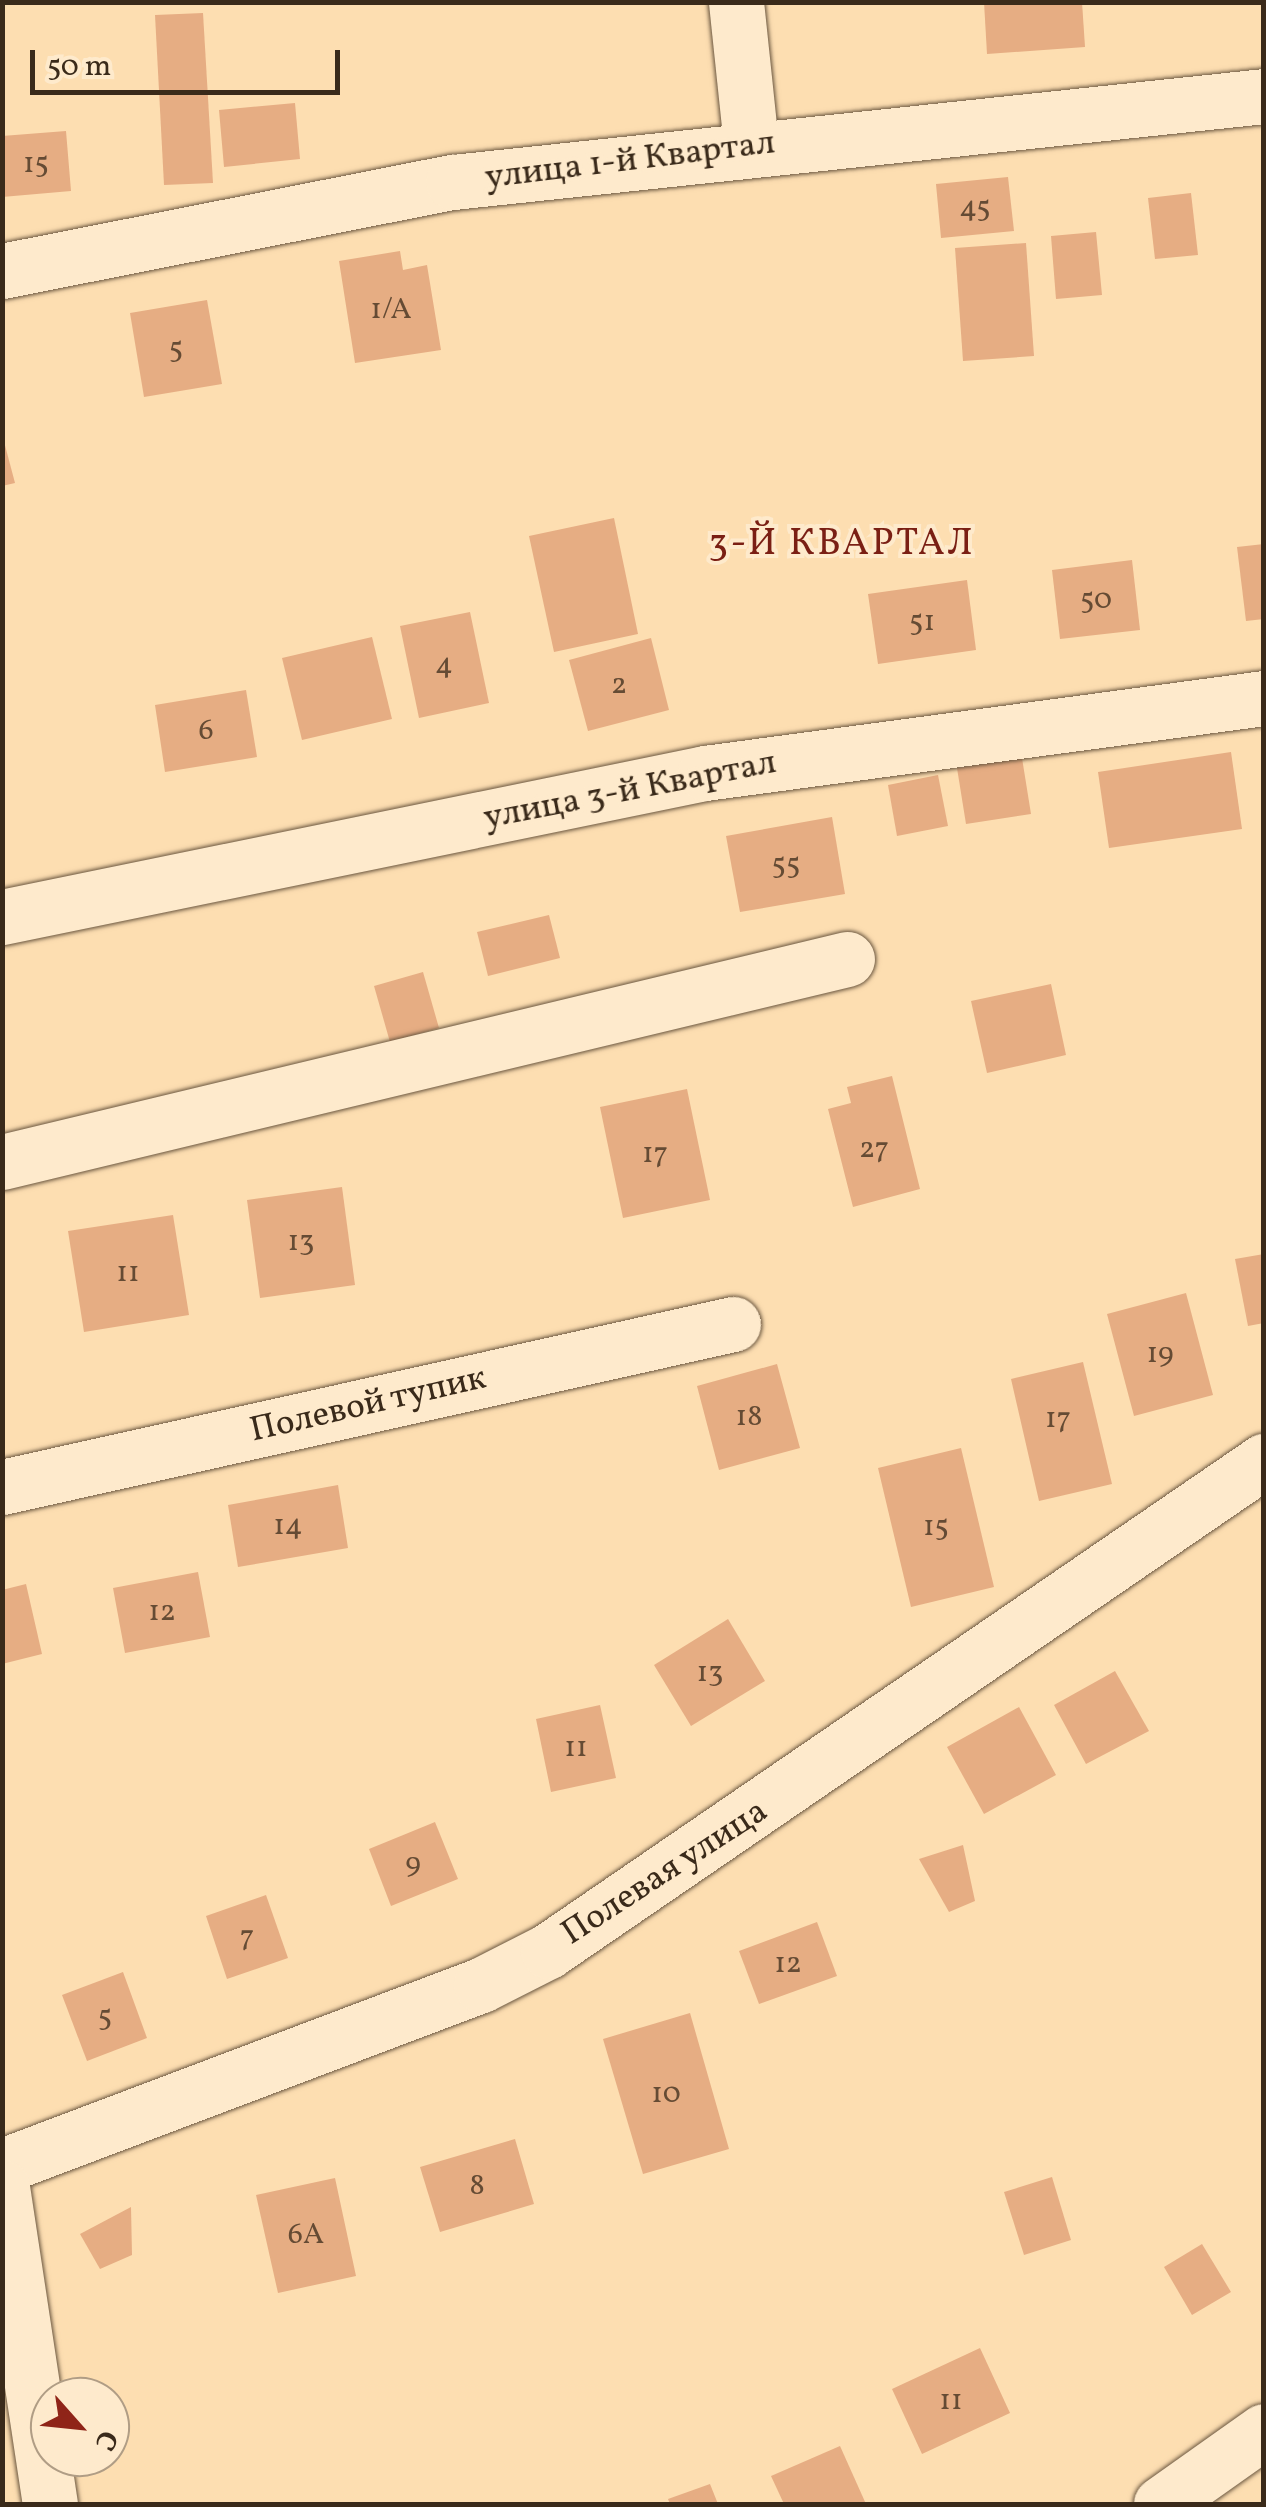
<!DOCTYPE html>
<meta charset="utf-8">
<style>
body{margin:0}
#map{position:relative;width:1266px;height:2507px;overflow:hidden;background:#fddeb1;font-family:Vollkorn,serif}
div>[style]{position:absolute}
.building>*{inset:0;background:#e6ad83}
.roads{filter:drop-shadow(0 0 2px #6b5740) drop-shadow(0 0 2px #6b5740)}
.minor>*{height:55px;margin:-27.5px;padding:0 27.5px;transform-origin:27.5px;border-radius:27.5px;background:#feeacc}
span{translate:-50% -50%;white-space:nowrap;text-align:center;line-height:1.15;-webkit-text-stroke:8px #feeacc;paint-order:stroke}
.number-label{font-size:30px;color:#654b34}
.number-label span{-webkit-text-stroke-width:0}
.street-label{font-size:35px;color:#3a2a1a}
.neighbourhood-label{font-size:38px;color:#7a1f14;letter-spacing:2.5px}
.frame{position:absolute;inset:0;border:5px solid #3a2a1a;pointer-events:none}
.north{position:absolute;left:30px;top:2377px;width:100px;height:100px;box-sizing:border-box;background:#feeacc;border:2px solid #b09d85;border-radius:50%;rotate:117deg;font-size:28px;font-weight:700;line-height:40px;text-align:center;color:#3a2a1a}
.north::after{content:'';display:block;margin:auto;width:35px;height:45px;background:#8f2418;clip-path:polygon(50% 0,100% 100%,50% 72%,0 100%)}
.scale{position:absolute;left:30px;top:50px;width:310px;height:45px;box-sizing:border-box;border:5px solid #3a2a1a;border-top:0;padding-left:12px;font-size:30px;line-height:35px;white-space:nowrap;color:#3a2a1a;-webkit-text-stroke:8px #feeacc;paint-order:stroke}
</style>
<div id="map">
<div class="building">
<div style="clip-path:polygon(984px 2px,1082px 2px,1085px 47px,987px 54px)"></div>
<div style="clip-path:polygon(203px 13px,213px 183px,164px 185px,155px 15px)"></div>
<div style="clip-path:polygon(295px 103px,300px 159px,224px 167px,219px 110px)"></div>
<div style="clip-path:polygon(66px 131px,71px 191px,2px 197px,2px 136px)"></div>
<div style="clip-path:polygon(1008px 177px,1014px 231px,941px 238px,936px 184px)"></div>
<div style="clip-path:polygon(1191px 193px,1198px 255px,1155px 259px,1148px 198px)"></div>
<div style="clip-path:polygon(1096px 232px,1102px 295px,1056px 299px,1051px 236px)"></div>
<div style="clip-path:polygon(1026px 243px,1034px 356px,963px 361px,955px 248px)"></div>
<div style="clip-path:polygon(400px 251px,403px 270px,427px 265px,441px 350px,355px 363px,339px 261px)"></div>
<div style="clip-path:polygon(207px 300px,222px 384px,144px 397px,130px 313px)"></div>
<div style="clip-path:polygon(2px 434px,15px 483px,2px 486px)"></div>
<div style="clip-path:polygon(614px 518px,638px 634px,554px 652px,529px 536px)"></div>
<div style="clip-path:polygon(1264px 544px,1264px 619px,1246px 621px,1237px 547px)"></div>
<div style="clip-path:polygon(1132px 560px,1140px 630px,1060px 639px,1052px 570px)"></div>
<div style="clip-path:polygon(967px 580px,976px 650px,878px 664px,868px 594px)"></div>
<div style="clip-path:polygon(470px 612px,489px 703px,419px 718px,400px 626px)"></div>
<div style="clip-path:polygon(372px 637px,392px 719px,302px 740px,282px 658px)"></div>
<div style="clip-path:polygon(651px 638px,669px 710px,588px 731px,569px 660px)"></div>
<div style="clip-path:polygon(246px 690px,257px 757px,165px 772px,155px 705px)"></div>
<div style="clip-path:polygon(1231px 752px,1242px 829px,1109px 848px,1098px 772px)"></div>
<div style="clip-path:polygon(1022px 758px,1031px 814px,966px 824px,957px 768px)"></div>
<div style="clip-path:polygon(938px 775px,948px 826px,897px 836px,888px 785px)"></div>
<div style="clip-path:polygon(832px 817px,845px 894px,740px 912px,726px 836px)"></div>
<div style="clip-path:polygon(549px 915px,560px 958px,488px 976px,477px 932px)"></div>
<div style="clip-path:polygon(423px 972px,439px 1028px,390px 1042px,374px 986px)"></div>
<div style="clip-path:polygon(1051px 984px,1066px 1055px,987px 1073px,971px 1001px)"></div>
<div style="clip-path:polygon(892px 1076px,920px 1189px,853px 1207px,828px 1109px,851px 1103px,847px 1087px)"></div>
<div style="clip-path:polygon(687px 1089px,710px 1200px,623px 1218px,600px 1107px)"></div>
<div style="clip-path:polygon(342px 1187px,355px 1285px,260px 1298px,247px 1200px)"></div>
<div style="clip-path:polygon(173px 1215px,189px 1315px,84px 1332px,68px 1231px)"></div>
<div style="clip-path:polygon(1264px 1254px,1264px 1323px,1248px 1326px,1235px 1259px)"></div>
<div style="clip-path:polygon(1186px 1293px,1213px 1395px,1134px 1416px,1107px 1314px)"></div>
<div style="clip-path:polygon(1083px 1362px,1112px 1484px,1039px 1501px,1011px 1379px)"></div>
<div style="clip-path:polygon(777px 1364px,800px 1448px,719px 1470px,697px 1386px)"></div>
<div style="clip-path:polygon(961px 1448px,994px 1587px,911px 1607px,878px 1468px)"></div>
<div style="clip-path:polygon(338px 1485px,348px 1548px,238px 1567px,228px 1505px)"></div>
<div style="clip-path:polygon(198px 1572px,210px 1637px,125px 1653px,113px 1588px)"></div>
<div style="clip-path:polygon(26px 1584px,42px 1654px,2px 1664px,2px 1590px)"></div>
<div style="clip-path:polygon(728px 1619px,765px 1681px,691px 1726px,654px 1665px)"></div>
<div style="clip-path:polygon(1115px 1671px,1149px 1731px,1086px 1764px,1054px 1705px)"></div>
<div style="clip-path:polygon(600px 1705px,616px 1778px,551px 1792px,536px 1719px)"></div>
<div style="clip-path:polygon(1019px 1707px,1056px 1775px,984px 1814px,947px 1747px)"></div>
<div style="clip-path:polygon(435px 1822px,458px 1879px,391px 1906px,369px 1849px)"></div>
<div style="clip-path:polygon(963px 1845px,975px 1901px,949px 1912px,919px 1859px)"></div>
<div style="clip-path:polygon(266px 1895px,288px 1958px,227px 1979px,206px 1916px)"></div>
<div style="clip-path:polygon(817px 1922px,837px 1976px,759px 2004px,739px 1951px)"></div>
<div style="clip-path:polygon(123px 1972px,147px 2038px,87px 2061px,62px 1995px)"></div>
<div style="clip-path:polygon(690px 2013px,729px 2149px,643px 2174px,603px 2039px)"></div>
<div style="clip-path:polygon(515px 2139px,534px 2204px,440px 2232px,420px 2167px)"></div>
<div style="clip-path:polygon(1052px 2177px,1071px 2240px,1024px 2255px,1004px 2192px)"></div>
<div style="clip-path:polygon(335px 2178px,356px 2276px,278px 2293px,256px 2195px)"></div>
<div style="clip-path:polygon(131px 2207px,132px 2255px,100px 2269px,80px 2234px)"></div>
<div style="clip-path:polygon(1202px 2244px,1231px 2292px,1192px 2315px,1164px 2267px)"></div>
<div style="clip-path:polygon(980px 2348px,1010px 2413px,922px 2454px,892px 2389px)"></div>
<div style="clip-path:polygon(840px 2446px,866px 2504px,784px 2504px,771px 2476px)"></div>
<div style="clip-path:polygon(710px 2484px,718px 2504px,670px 2504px,668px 2499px)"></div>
</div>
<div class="roads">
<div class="minor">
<div style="left:736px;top:2px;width:144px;rotate:84deg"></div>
<div style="left:2px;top:271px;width:460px;rotate:-11.2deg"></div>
<div style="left:453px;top:182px;width:816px;rotate:-6.05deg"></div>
<div style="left:2px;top:917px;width:718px;rotate:-11.58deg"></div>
<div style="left:705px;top:773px;width:564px;rotate:-7.64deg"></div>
<div style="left:2px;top:1162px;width:869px;rotate:-13.51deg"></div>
<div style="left:2px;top:1487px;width:749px;rotate:-12.57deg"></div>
<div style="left:2px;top:2166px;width:512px;rotate:-20.7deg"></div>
<div style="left:481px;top:1985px;width:75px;rotate:-26.9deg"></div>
<div style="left:548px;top:1951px;width:868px;rotate:-34.39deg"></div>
<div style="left:2px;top:2187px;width:321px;rotate:81.4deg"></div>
<div style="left:1161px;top:2504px;width:126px;rotate:-35.3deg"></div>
</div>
</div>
<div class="number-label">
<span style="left:36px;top:164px">15</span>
<span style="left:975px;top:208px">45</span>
<span style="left:391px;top:310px">1/А</span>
<span style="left:176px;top:349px">5</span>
<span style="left:1096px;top:600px">50</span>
<span style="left:922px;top:622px">51</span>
<span style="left:444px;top:665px">4</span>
<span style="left:619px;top:685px">2</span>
<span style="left:206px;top:731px">6</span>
<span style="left:786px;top:865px">55</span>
<span style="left:874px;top:1149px">27</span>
<span style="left:655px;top:1154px">17</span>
<span style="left:301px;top:1242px">13</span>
<span style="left:128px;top:1273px">11</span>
<span style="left:1160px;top:1354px">19</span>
<span style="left:749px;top:1417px">18</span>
<span style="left:1058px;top:1419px">17</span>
<span style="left:288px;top:1526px">14</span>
<span style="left:936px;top:1527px">15</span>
<span style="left:162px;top:1612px">12</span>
<span style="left:710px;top:1673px">13</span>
<span style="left:576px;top:1748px">11</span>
<span style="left:413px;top:1864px">9</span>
<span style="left:247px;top:1937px">7</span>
<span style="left:788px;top:1964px">12</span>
<span style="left:105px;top:2017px">5</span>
<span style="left:666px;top:2094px">10</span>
<span style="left:477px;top:2186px">8</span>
<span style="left:306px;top:2235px">6А</span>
<span style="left:951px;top:2401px">11</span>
</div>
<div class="street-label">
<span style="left:630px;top:161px;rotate:-7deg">улица 1-й Квартал</span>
<span style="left:630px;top:791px;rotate:-11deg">улица 3-й Квартал</span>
<span style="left:368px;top:1405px;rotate:-13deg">Полевой тупик</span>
<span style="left:665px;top:1873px;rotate:-33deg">Полевая улица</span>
</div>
<div class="neighbourhood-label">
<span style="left:842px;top:545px">3-Й КВАРТАЛ</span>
</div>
<div class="frame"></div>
<div class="north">С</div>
<div class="scale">50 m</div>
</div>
